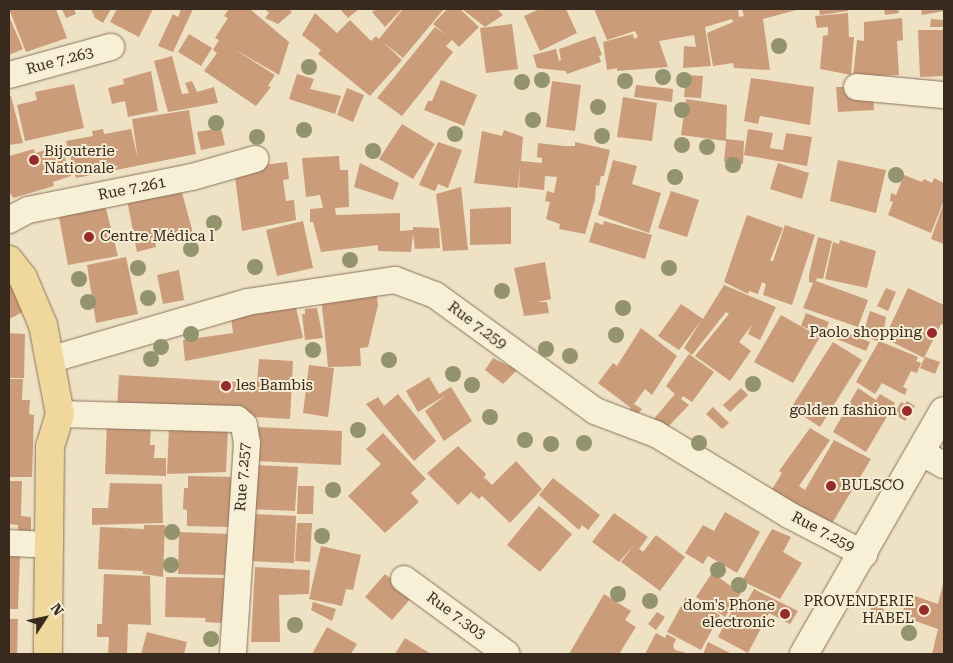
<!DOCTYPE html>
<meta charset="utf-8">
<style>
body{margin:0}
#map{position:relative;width:953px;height:663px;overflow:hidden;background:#eee1c4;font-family:"Roboto Serif",serif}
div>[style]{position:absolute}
.building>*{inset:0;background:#cb9c7a}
.roads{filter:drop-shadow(0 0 1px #88735b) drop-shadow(0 0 1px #88735b)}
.minor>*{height:26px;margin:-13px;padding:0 13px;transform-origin:13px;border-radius:13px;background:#f8efd7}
.secondary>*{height:28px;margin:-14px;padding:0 14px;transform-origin:14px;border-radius:14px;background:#f8efd7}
.primary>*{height:28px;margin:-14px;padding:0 14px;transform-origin:14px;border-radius:14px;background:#f0d79c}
.trees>*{width:16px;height:16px;margin:-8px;border-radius:50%;background:#93936d}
.dots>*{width:14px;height:14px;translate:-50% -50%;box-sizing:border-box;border:2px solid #f5ecd3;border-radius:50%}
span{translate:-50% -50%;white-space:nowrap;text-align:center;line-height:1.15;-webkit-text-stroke:4px #f5ecd3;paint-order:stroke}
.street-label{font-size:15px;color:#382b1e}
.poi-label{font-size:15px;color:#382b1e}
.left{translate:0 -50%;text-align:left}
.right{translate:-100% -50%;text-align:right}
.frame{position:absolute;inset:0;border:10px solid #382b1e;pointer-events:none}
.north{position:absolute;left:20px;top:593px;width:50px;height:50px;-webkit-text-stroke:4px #f5ecd3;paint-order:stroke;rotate:55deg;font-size:14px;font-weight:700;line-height:20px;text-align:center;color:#382b1e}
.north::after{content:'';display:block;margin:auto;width:18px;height:22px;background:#382b1e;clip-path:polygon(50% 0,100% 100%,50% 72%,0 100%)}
</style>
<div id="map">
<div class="building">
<div style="clip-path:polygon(9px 9px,56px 9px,67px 38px,26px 52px)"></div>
<div style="clip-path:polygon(62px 9px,74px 9px,76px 14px,66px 18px)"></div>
<div style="clip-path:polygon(91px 9px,111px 9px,103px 23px,95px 18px)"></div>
<div style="clip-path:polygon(117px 9px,153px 9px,139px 37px,110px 22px)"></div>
<div style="clip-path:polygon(181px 9px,193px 9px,173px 52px,158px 46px,173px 14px,178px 17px)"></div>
<div style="clip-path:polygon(229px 9px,250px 9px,289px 42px,279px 75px,234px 49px,275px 75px,268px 86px,271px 87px,256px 106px,204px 71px,217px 53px,213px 50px,219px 40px,215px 38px,228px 18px,224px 16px)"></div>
<div style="clip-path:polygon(265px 9px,289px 9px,292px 12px,278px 24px,265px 18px,269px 13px)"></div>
<div style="clip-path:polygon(340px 9px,359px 9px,348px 18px)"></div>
<div style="clip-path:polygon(376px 9px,402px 9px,385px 27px,372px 12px)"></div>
<div style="clip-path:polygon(403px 9px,444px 9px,403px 58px,383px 42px,402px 60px,370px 96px,318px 54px,321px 50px,302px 35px,315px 13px,337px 33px,350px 20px,371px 41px,376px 36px,379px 39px)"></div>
<div style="clip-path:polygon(447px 9px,460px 9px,479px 27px,459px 47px,452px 40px,446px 46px,453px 52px,402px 116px,377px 98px,435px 27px,446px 35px,433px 24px)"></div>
<div style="clip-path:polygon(462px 9px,497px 9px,503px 15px,485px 27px)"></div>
<div style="clip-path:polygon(540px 9px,566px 9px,577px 33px,540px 51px,524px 16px)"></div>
<div style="clip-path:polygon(594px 9px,738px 9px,739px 17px,744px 16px,742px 9px,800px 9px,763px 19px,770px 70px,734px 68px,733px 63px,713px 66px,707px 33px,733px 22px,732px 19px,705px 27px,711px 66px,683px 68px,684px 46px,696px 47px,694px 35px,659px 41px,668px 67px,617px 71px,617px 68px,607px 70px,603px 42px,633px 34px,634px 39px,638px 37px,635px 31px,607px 40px)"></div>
<div style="clip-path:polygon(819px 9px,848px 9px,848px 11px,820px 15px)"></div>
<div style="clip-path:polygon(884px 9px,898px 9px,899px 13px,885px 15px)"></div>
<div style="clip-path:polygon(921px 9px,944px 9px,944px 11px,922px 15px)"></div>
<div style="clip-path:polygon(848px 13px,849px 37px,854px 37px,851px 75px,820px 69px,823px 36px,828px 35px,828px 27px,817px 28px,815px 16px)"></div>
<div style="clip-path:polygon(9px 16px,23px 49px,9px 55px)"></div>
<div style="clip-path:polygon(902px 18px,903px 40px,897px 41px,899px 75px,853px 77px,857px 40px,864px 41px,864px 22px)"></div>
<div style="clip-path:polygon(931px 19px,944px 20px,944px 27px,930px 27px)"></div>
<div style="clip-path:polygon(512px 24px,518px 69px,486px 73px,480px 28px)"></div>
<div style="clip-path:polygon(918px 30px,944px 30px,944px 76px,920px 77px)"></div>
<div style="clip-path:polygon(189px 34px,212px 48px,201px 66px,178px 52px)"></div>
<div style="clip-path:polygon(595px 36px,602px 55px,599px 56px,601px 62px,567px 74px,566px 71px,537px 68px,533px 55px,556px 49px,559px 61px,561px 60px,559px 49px)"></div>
<div style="clip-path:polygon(172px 56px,182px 94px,189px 93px,185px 83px,192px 81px,197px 92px,214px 87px,218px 103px,168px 112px,154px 61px)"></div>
<div style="clip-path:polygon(151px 71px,158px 111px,128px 117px,125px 101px,112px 104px,108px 88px,124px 84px,123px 79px)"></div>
<div style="clip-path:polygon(297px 74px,314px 79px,310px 89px,341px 96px,335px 114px,289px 99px)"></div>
<div style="clip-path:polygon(686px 75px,703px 76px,701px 98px,684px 97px)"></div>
<div style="clip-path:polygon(751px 78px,814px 87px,810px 125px,760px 116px,758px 124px,744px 121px)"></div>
<div style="clip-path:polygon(441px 80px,477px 95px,464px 126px,424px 110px,428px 101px,432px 101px)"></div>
<div style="clip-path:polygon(552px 81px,581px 85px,575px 131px,546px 127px)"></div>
<div style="clip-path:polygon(74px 84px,84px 128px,25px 141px,17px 105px,37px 100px,35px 92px)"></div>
<div style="clip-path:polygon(636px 85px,673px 89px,672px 102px,634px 97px)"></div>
<div style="clip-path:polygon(836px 87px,847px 87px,848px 98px,873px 92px,874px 110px,838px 112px)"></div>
<div style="clip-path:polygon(347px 88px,364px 95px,353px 122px,337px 115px)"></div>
<div style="clip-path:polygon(9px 96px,11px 96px,23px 143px,9px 145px)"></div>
<div style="clip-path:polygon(623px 97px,657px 103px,652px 141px,617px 137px)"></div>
<div style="clip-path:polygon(686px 99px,727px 105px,726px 139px,744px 141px,743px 164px,724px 162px,726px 141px,681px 135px)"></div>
<div style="clip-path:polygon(189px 110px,196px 154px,76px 178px,66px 141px,93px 136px,92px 131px,103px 129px,104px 134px,131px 129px,138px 159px,132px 119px)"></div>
<div style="clip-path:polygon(402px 124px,435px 144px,413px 179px,379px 159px)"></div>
<div style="clip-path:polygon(221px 128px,225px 145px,201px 150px,197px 132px)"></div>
<div style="clip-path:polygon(748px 129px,773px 133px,770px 148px,783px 150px,786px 133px,812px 137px,807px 166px,744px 155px)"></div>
<div style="clip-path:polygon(504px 130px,523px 137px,521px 161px,542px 163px,542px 158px,537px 157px,538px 143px,564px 146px,575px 146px,575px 142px,610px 150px,604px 176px,601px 176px,599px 186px,596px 185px,595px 200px,585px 234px,559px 229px,560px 224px,546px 219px,550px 202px,545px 201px,547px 191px,554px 193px,557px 177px,545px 176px,544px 190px,519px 187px,520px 164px,518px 188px,474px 183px,482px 131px,502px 136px)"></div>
<div style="clip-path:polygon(438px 142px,462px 150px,448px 188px,438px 184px,435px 191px,419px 185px)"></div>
<div style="clip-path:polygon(61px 146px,71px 176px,53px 182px,54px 186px,13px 198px,9px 191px,9px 156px,34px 149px,35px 153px)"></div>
<div style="clip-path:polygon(339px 156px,340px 170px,348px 170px,349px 207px,335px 208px,336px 215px,400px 213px,400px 231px,413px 230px,413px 227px,439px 228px,440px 248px,415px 249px,413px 234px,411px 252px,378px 251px,378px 245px,321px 252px,313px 222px,310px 222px,310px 209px,323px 208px,320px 195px,306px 197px,302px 158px)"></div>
<div style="clip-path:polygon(613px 160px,637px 166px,632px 184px,661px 193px,649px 233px,598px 215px)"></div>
<div style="clip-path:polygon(838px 160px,886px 170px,876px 213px,830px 201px)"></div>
<div style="clip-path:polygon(287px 162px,289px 179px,283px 180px,286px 201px,294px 200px,296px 220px,242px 231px,234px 169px)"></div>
<div style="clip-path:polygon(360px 163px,399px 183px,393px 200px,354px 187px)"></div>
<div style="clip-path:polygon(778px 163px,809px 173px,802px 199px,770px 189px)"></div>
<div style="clip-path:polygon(904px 175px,922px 182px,924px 179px,932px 183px,934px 178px,944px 183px,944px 200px,931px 233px,888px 215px,893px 202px,890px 201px,891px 193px,896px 195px)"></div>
<div style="clip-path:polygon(461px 187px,468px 250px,443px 251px,436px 194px)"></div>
<div style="clip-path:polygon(181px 189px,193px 233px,155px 242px,156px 247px,137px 252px,127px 200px)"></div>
<div style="clip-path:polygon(671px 191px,699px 200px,687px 237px,658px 228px)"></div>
<div style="clip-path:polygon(944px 202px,944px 244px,931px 239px)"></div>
<div style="clip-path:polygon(105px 205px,118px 256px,68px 265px,58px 212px)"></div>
<div style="clip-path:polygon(511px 207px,511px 244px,470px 245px,470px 209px)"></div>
<div style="clip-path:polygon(747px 215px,783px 228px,770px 261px,773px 261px,785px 225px,815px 235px,792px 305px,763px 295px,766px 284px,762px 282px,758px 294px,749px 291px,748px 294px,724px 282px)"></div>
<div style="clip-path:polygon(303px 221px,313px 268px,277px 276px,266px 230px)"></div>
<div style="clip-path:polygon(604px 221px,652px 235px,645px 259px,589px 242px,595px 222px,603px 225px)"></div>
<div style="clip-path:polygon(818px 237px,832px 241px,823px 279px,817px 278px,816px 281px,868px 300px,858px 327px,803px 308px,813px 283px,809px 282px,809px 275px)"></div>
<div style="clip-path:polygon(840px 240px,876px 251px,867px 288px,825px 279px,833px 242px,839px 244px)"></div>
<div style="clip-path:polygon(126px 257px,138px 314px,96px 323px,87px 265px)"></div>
<div style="clip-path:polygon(545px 262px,551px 299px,538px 302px,547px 302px,549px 313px,524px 316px,514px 268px)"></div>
<div style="clip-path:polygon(179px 270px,184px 300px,163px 304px,157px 275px)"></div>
<div style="clip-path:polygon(9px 280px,25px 311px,9px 319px)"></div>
<div style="clip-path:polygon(724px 285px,776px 307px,760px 340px,748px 334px,752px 325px,739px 342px,751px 351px,730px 381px,695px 356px,729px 314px,726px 312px,692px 355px,684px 348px,701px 321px,679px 350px,658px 336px,681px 304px,703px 319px)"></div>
<div style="clip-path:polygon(886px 288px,896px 292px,888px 311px,877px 306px)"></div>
<div style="clip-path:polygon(908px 288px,944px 305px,944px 325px,941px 324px,924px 358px,888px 340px,890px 337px,886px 335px)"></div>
<div style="clip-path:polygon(376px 289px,378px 305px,368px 347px,360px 348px,361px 366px,328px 367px,321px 296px)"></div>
<div style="clip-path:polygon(295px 303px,303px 338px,185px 361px,183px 340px,233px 333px,231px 317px)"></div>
<div style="clip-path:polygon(317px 308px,323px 338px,305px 340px,302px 314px,305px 314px,305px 309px)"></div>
<div style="clip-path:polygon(870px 311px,886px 317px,882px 342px,862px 337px)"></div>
<div style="clip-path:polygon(806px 313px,829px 322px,824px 335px,801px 326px)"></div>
<div style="clip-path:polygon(781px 315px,820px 337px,793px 383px,754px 362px)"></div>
<div style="clip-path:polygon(641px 328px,677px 356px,652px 395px,645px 389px,634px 404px,642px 409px,636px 417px,628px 411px,631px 408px,598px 383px,613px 363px,617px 366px)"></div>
<div style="clip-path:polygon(836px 328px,870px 342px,866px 351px,832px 337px)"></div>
<div style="clip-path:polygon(9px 333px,25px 334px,24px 378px,9px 378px)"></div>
<div style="clip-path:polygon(879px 341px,918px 357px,916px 361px,921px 363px,917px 373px,911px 371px,903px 387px,907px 389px,905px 395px,882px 383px,875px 394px,856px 382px)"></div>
<div style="clip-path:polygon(833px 342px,862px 360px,820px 427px,791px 408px)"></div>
<div style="clip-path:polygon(689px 354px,714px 372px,692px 402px,683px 396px,681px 399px,689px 405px,663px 432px,652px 421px,675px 394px,666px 386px)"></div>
<div style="clip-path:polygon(925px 357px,940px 362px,935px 374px,920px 368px)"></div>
<div style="clip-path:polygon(493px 358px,517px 370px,503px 384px,485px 370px)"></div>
<div style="clip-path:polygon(259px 359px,293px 361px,290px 419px,117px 409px,119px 375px,257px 383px)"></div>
<div style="clip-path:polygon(309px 365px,334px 368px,328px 417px,303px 413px)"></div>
<div style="clip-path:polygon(429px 377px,439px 394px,451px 387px,472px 421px,444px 441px,425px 411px,446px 395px,418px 412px,406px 391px)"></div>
<div style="clip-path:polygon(9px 379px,23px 379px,22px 400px,30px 400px,29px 414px,34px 415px,32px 477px,9px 477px)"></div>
<div style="clip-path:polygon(741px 388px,748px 395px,730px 412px,723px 405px)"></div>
<div style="clip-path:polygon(858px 388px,876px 400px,880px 394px,895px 403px,866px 452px,833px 432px)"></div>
<div style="clip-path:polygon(398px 394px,436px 441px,414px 461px,366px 404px,378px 397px,384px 406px)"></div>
<div style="clip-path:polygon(907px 401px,915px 406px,905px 421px,894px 414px,901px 402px,905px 404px)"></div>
<div style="clip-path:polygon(713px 407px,729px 423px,722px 429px,706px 414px)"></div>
<div style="clip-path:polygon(107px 423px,151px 425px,150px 445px,155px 445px,154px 458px,166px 458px,166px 476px,105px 474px)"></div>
<div style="clip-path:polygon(169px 427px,228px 429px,226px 472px,167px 474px)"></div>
<div style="clip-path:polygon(258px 427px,342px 431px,341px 465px,256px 461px)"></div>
<div style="clip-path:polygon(810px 428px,830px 440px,799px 486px,805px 490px,834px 440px,871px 459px,828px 530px,766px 499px,782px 473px,779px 471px)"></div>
<div style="clip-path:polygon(383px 433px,426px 479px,411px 493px,419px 502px,385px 533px,348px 496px,381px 464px,366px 449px)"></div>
<div style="clip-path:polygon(458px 446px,486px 474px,483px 480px,485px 478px,492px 485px,516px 461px,542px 489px,510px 523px,482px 496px,479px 499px,471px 492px,458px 505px,427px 473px)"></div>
<div style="clip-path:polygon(253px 465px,298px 467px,295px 511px,251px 509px)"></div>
<div style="clip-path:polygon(188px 476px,231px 477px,230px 527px,187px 526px,187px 510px,183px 509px,184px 488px,188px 488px)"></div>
<div style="clip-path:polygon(553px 478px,600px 515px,588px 530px,582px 525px,579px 530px,539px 495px)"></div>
<div style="clip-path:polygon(9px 481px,22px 481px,21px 516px,31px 517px,31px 531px,18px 530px,18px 525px,9px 524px)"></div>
<div style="clip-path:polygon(110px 483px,162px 484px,163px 523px,92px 525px,92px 508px,108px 508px)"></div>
<div style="clip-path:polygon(298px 486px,314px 486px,313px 514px,297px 514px)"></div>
<div style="clip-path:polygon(539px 506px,572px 534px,540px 572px,507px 545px)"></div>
<div style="clip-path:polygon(725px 512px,760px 532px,737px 573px,708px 556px,703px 564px,685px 553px,703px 525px,714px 531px)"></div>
<div style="clip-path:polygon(614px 513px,648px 537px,639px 549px,643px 552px,656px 535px,685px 557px,660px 591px,621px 562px,634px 545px,619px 562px,592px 542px)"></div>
<div style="clip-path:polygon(252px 514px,296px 516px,294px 563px,250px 561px)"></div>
<div style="clip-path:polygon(297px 523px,312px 523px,310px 562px,295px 561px)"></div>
<div style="clip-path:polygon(144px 525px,165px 525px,163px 577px,143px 574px,143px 571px,98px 569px,100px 527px,144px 529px)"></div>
<div style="clip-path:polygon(772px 529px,791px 537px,783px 552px,802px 563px,780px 599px,742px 581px)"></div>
<div style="clip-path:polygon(179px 532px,229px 534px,227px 575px,178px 574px)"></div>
<div style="clip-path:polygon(321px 546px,361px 555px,353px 590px,346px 589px,342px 606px,309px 599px)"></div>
<div style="clip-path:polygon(9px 553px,20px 554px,18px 609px,9px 609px)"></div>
<div style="clip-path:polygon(255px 567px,310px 570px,309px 594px,279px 595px,280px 642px,251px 642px)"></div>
<div style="clip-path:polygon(712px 573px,741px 593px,725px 617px,696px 597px)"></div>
<div style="clip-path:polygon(104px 574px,150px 576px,151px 625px,128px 624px,127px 654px,108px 654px,109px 637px,97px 637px,97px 624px,102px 624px)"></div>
<div style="clip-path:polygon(385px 574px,412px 597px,392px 620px,365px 597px)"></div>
<div style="clip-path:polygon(166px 577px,224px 578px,223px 623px,205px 622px,206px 618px,165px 617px)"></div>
<div style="clip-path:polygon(944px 580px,944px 654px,932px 654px,938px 629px,901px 616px,909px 594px,938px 604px)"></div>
<div style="clip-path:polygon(754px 589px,798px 611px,790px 624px,769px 613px,748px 653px,718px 637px,739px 597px,747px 601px)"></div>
<div style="clip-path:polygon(604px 594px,631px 611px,625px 620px,636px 627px,619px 654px,569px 654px)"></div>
<div style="clip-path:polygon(686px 597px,720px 615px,701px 650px,667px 632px)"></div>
<div style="clip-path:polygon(313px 602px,336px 609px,332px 621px,311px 610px)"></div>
<div style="clip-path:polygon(874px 603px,885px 610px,875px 623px,866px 618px)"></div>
<div style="clip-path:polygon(657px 612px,665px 617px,656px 630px,648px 624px)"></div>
<div style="clip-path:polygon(9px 619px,18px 619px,17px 654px,9px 654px)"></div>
<div style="clip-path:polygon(327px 627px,357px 644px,351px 654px,312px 654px)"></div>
<div style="clip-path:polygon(147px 632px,187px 642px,184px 654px,141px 654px)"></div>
<div style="clip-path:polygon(656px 633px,665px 638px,667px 634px,676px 639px,673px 646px,675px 650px,690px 654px,645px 654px)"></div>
<div style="clip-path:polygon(405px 638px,431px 654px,395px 654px)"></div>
<div style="clip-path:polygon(708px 642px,732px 654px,703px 654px)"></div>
</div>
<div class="roads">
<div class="minor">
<div style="left:9px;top:75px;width:106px;rotate:-15.4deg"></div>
<div style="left:857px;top:87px;width:87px;rotate:5.3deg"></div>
<div style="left:9px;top:220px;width:21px;rotate:-28deg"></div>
<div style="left:28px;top:210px;width:167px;rotate:-11.4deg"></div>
<div style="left:192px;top:177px;width:66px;rotate:-15.9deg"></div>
<div style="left:49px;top:360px;width:206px;rotate:-16.3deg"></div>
<div style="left:247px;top:302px;width:150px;rotate:-8.5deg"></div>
<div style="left:395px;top:280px;width:43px;rotate:20.6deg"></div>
<div style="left:435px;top:295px;width:198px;rotate:35.9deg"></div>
<div style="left:595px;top:411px;width:65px;rotate:20.7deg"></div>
<div style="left:656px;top:434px;width:156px;rotate:31.3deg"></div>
<div style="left:789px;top:515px;width:85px;rotate:27.5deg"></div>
<div style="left:60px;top:414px;width:177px;rotate:1.6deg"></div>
<div style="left:237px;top:419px;width:9px;rotate:41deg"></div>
<div style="left:244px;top:425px;width:18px;rotate:81deg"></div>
<div style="left:247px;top:443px;width:211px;rotate:93.8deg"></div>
<div style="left:922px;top:453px;width:25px;rotate:29deg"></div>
<div style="left:9px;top:543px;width:41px;rotate:2.8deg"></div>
<div style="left:404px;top:579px;width:127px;rotate:36.1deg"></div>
</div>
<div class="secondary">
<div style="left:804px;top:654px;width:280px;rotate:-60.1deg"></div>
</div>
<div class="primary">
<div style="left:9px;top:260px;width:23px;rotate:52deg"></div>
<div style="left:23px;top:278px;width:51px;rotate:66.9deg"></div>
<div style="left:43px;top:325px;width:91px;rotate:79.2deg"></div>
<div style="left:60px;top:414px;width:34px;rotate:107deg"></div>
<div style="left:50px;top:446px;width:208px;rotate:90.6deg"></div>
</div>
</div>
<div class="trees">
<div style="left:779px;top:46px"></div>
<div style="left:309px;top:67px"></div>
<div style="left:663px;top:77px"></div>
<div style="left:542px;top:80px"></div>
<div style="left:684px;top:80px"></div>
<div style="left:625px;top:81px"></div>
<div style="left:522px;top:82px"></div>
<div style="left:598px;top:107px"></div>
<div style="left:682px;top:110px"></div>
<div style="left:533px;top:120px"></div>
<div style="left:216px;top:123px"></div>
<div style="left:304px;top:130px"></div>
<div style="left:455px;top:134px"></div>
<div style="left:602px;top:136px"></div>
<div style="left:257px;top:137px"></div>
<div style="left:682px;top:145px"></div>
<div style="left:707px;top:147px"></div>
<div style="left:373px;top:151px"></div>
<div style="left:733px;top:165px"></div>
<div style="left:896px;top:175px"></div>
<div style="left:675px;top:177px"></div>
<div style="left:214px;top:223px"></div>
<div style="left:191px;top:249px"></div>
<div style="left:350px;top:260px"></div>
<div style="left:255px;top:267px"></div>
<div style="left:138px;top:268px"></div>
<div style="left:669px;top:268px"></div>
<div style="left:79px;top:279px"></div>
<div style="left:502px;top:291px"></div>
<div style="left:148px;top:298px"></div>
<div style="left:88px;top:302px"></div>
<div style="left:623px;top:308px"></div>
<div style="left:191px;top:334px"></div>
<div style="left:616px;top:335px"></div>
<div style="left:161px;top:347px"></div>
<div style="left:546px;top:349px"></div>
<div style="left:313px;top:350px"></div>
<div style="left:570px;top:356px"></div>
<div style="left:151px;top:359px"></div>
<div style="left:389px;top:360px"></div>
<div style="left:453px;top:374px"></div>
<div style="left:753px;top:384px"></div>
<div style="left:472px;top:385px"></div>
<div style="left:490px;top:417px"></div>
<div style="left:358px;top:430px"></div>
<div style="left:525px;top:440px"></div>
<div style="left:584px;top:443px"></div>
<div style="left:699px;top:443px"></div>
<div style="left:551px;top:444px"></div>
<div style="left:333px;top:490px"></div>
<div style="left:172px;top:532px"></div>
<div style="left:322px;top:536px"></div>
<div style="left:171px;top:565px"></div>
<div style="left:718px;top:570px"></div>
<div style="left:739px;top:585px"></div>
<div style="left:618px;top:594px"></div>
<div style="left:650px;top:601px"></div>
<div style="left:295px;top:625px"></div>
<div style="left:909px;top:633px"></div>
<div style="left:211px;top:639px"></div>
</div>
<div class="dots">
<div style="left:34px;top:160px;background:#962b2b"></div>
<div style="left:89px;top:237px;background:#962b2b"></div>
<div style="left:932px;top:333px;background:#962b2b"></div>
<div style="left:226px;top:386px;background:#962b2b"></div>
<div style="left:907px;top:411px;background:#962b2b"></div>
<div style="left:831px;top:486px;background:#962b2b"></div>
<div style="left:924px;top:610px;background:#962b2b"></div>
<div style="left:785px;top:614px;background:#962b2b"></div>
</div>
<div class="street-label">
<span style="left:60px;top:61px;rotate:-15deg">Rue 7.263</span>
<span style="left:132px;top:189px;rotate:-11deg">Rue 7.261</span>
<span style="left:477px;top:326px;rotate:37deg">Rue 7.259</span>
<span style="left:243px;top:477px;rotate:-86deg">Rue 7.257</span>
<span style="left:823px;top:532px;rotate:28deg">Rue 7.259</span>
<span style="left:456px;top:616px;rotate:36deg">Rue 7.303</span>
</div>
<div class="poi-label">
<span class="left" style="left:44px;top:160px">Bijouterie<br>Nationale</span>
<span class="left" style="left:100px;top:237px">Centre Médica l</span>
<span class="right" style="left:922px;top:333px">Paolo shopping</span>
<span class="left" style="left:236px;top:386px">les Bambis</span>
<span class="right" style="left:897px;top:411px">golden fashion</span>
<span class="left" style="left:841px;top:486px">BULSCO</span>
<span class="right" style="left:914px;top:610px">PROVENDERIE<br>HABEL</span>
<span class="right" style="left:775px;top:614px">dom's Phone<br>electronic</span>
</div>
<div class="frame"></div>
<div class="north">N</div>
</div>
